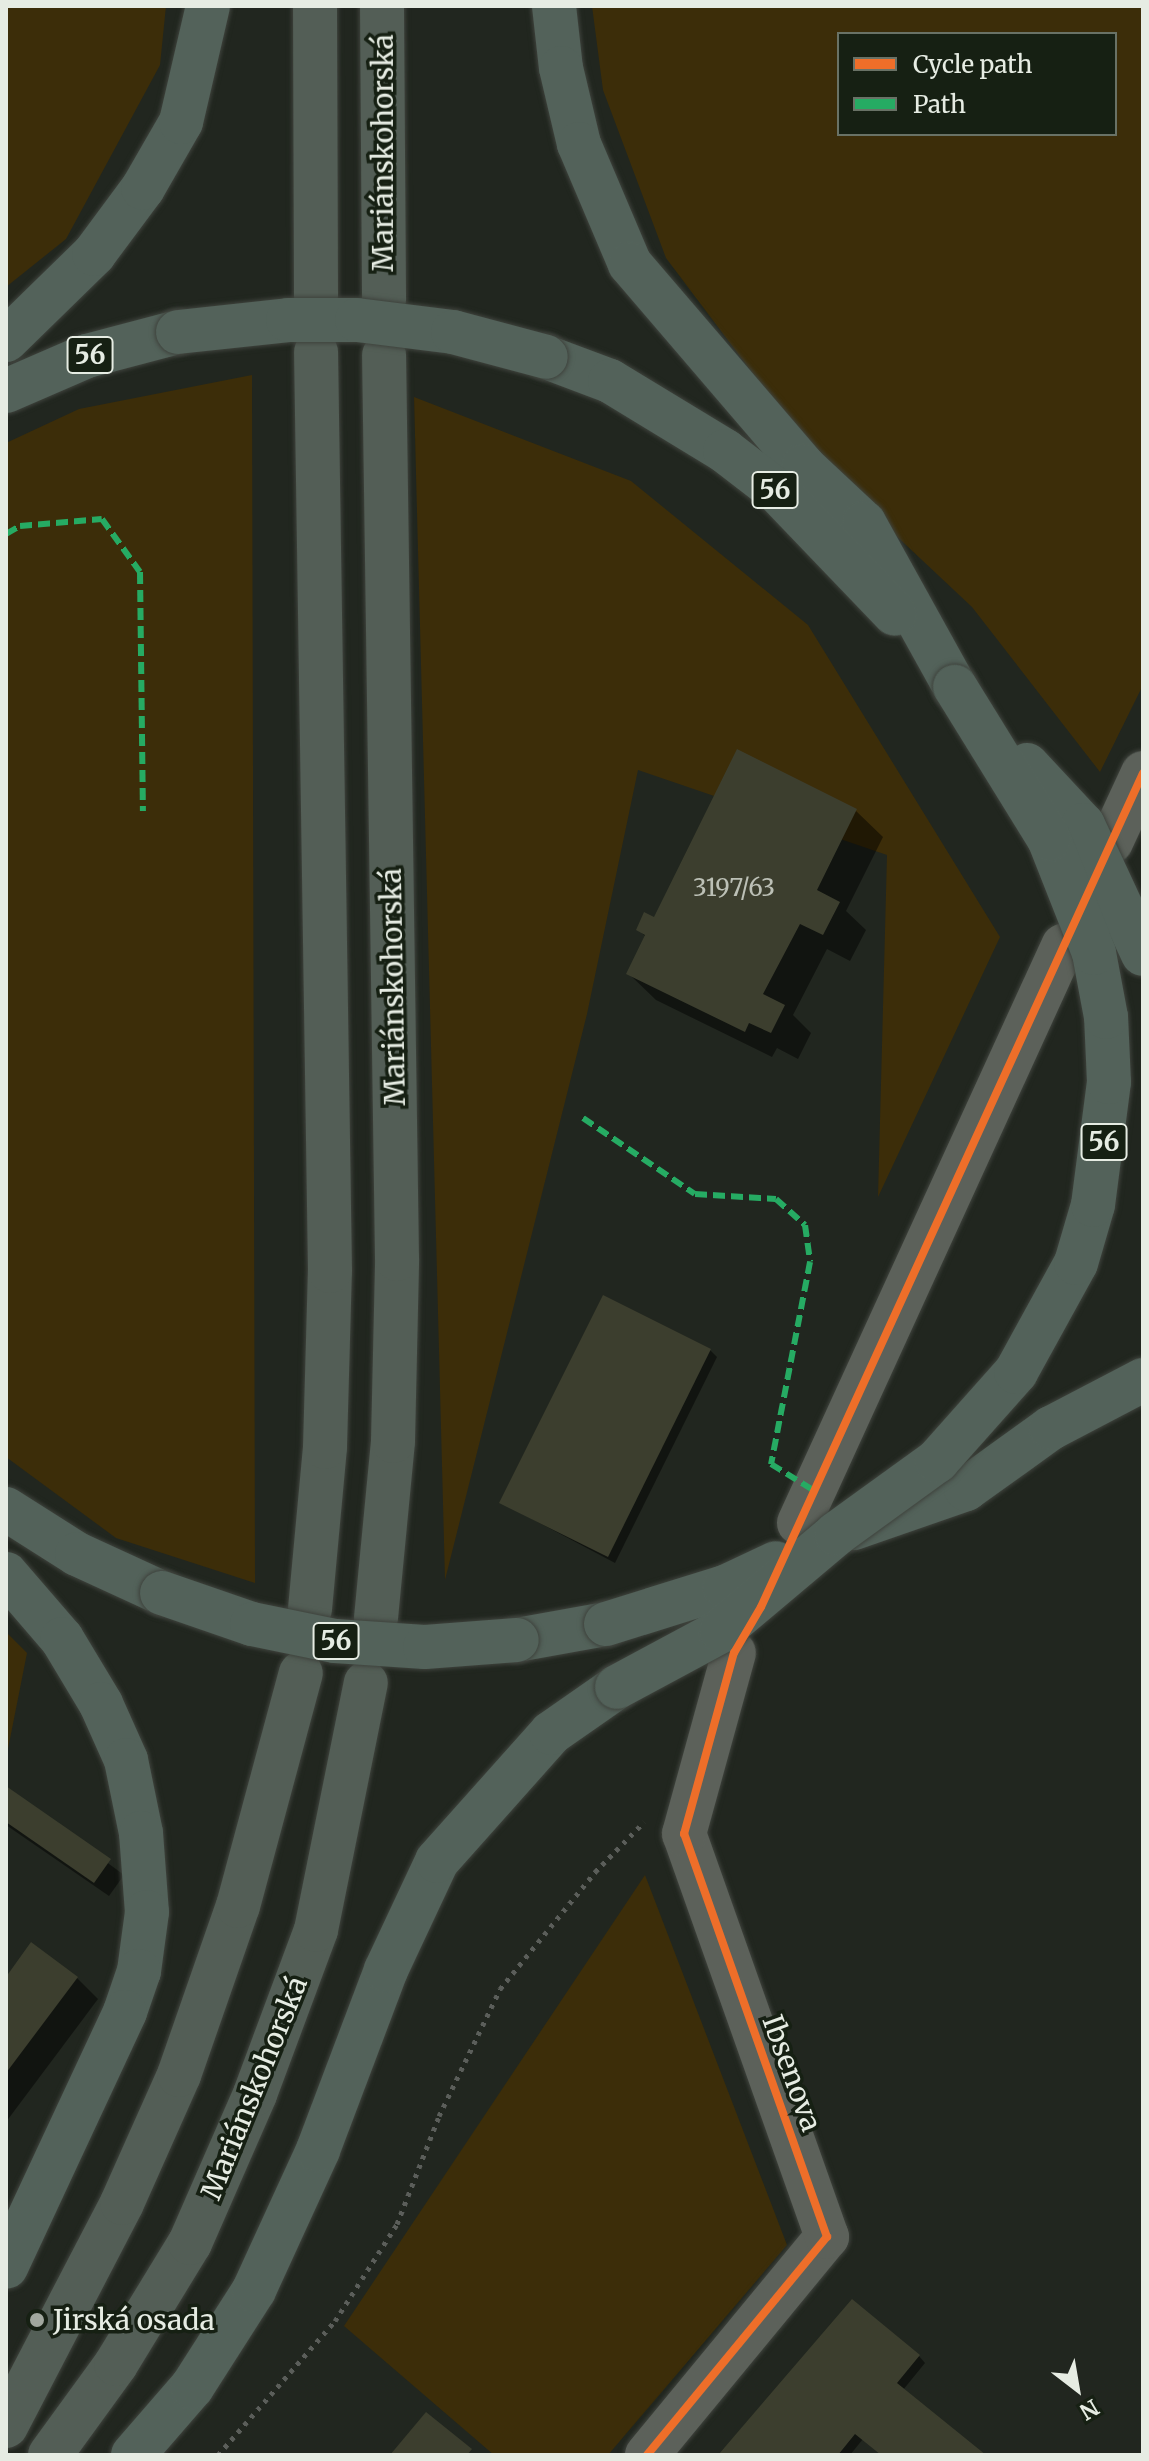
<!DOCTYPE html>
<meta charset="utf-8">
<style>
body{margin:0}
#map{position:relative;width:1149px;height:2461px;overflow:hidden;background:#21261f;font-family:Merriweather,serif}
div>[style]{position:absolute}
.green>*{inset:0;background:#3c2d09}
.shadow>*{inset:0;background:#0007}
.building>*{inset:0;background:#3c3e2e}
.path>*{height:5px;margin-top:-2.5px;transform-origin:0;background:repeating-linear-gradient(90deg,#5b5e5a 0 4px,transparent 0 10px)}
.roads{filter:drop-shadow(0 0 2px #3f433d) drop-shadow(0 0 2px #3f433d)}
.minor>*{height:44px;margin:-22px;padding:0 22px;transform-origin:22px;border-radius:22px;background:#5c615a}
.major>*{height:44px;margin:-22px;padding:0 22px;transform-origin:22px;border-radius:22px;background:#535e56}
.highway>*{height:44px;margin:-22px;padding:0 22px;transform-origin:22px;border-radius:22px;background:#53625a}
.bridges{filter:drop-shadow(0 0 2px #3f433d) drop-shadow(0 0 2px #3f433d)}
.highway-bridge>*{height:44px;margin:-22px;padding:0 22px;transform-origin:22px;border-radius:22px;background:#53625a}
.quiet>*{height:6px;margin-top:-3px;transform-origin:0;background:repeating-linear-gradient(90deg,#26ab63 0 12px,transparent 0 18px)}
.cycleway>*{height:8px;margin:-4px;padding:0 4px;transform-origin:4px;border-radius:4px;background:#ee6e29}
.dots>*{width:22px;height:22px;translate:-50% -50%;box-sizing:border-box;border:4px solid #162013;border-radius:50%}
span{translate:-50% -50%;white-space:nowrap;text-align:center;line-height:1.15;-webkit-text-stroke:7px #162013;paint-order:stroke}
.number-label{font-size:24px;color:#bcc0b6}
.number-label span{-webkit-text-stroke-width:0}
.shield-label span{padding:2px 6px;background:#162013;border:2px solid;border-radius:6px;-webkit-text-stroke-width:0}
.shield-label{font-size:26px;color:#e6ece3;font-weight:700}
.street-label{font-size:28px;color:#e6ece3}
.poi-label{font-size:28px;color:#e6ece3}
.left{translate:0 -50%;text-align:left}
.frame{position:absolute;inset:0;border:8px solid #e6ece3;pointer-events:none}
.legend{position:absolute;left:837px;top:32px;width:280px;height:104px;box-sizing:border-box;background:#162013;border:2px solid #697266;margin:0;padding:10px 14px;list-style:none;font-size:24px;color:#e6ece3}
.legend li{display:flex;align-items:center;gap:16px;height:40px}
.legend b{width:40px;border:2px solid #697266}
.north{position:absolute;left:1037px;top:2349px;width:80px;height:80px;-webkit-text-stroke:6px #162013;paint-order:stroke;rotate:149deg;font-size:22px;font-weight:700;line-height:32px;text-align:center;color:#e6ece3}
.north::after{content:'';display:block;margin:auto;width:28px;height:36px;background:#e6ece3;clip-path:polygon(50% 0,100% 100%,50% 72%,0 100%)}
</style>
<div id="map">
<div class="green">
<div style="clip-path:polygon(6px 6px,166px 6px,160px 65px,66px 239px,6px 287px)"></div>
<div style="clip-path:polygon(evenodd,592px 6px,1143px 6px,1143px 685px,1100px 772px,972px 607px,824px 468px,666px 258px,603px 90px,592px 6px,839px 34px,1115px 34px,1115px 134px,839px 134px,839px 34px)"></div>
<div style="clip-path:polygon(252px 375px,255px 1583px,116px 1538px,6px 1457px,6px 443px,79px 409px)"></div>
<div style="clip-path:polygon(414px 397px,631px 481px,808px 625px,1000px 937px,878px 1197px,887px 855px,638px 770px,587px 1014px,445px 1580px)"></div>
<div style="clip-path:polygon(6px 1632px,27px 1653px,6px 1759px)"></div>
<div style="clip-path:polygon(645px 1875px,787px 2245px,608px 2455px,494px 2455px,344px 2326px)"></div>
</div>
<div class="shadow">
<div style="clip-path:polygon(856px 811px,883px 837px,846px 911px,866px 930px,850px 961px,827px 949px,793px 1015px,811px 1033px,798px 1059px,777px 1048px,772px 1057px,656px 1000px,629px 974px,646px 937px,638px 929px)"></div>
<div style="clip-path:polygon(710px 1350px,717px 1357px,615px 1563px,502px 1503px)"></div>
<div style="clip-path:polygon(6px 1788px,124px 1875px,109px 1896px,6px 1825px)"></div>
<div style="clip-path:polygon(77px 1978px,98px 1999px,6px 2122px,6px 1980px)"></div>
<div style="clip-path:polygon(919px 2356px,925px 2363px,903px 2390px,982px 2455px,883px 2455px,863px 2439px,850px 2455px,718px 2455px,762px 2405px)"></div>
</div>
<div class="building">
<div style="clip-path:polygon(737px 749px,857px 809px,817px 890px,840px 902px,823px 935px,800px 924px,763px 994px,785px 1005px,771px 1033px,749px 1023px,745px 1032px,626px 974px,645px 935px,636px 930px,644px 912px,654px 917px)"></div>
<div style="clip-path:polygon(603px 1295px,711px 1349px,608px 1557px,499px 1503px)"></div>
<div style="clip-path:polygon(6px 1786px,111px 1859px,94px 1883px,6px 1822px)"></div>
<div style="clip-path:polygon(31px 1942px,78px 1977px,6px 2073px,6px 1977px)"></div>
<div style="clip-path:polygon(852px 2299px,920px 2355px,897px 2383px,986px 2455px,881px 2455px,855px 2434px,838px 2455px,718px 2455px)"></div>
<div style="clip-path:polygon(426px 2412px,472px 2449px,467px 2455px,390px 2455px)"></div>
</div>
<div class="path">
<div style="left:218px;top:2455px;width:178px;rotate:-48.9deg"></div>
<div style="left:335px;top:2321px;width:115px;rotate:-57.4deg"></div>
<div style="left:397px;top:2224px;width:116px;rotate:-68.7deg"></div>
<div style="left:439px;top:2116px;width:141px;rotate:-64.3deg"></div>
<div style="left:500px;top:1989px;width:151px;rotate:-50.9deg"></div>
<div style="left:595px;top:1872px;width:70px;rotate:-45.6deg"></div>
</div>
<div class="roads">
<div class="minor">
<div style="left:1111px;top:842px;width:76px;rotate:-65.1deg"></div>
<div style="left:799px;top:1523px;width:635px;rotate:-65.41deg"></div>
<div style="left:647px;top:2455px;width:283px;rotate:-50.5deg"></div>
<div style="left:827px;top:2237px;width:428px;rotate:-109.5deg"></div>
<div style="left:684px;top:1834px;width:188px;rotate:-74.6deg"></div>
</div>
<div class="major">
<div style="left:315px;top:6px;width:290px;rotate:89.8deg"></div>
<div style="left:382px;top:6px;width:294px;rotate:89.6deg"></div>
<div style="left:310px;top:1609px;width:163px;rotate:-84.7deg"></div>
<div style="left:325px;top:1447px;width:176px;rotate:-88.4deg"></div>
<div style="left:330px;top:1271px;width:919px;rotate:-90.87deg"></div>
<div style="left:376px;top:1618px;width:178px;rotate:-84.5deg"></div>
<div style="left:393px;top:1441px;width:182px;rotate:-88.7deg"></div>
<div style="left:397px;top:1259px;width:904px;rotate:-90.82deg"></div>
<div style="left:6px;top:2426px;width:251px;rotate:-62.5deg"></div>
<div style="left:122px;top:2203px;width:140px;rotate:-66deg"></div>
<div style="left:179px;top:2075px;width:179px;rotate:-70.8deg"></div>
<div style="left:238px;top:1906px;width:241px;rotate:-74.9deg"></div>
<div style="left:50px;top:2455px;width:112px;rotate:-54deg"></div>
<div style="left:116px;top:2364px;width:142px;rotate:-58.6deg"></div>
<div style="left:190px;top:2243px;width:163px;rotate:-66.4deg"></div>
<div style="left:255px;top:2094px;width:175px;rotate:-69.6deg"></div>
<div style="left:316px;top:1930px;width:252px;rotate:-78.6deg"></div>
</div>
<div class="highway">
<div style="left:554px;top:6px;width:62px;rotate:83.6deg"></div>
<div style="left:561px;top:68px;width:78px;rotate:76.7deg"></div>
<div style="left:579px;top:144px;width:130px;rotate:67deg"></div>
<div style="left:630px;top:264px;width:266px;rotate:49.4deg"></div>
<div style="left:803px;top:466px;width:83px;rotate:43.1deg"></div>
<div style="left:864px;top:523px;width:188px;rotate:61deg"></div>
<div style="left:6px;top:340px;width:123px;rotate:-44.3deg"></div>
<div style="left:94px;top:254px;width:82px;rotate:-53.4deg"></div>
<div style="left:143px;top:188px;width:76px;rotate:-60.1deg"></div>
<div style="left:181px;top:122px;width:119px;rotate:-76.9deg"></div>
<div style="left:546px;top:357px;width:68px;rotate:20.6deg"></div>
<div style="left:610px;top:381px;width:135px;rotate:31.3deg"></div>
<div style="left:725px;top:451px;width:66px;rotate:37.6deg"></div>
<div style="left:777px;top:491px;width:170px;rotate:46.2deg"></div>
<div style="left:6px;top:391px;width:88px;rotate:-23.4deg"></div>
<div style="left:87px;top:356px;width:94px;rotate:-14.8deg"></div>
<div style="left:6px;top:1509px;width:84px;rotate:32.4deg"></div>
<div style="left:77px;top:1554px;width:94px;rotate:24.6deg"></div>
<div style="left:854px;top:1528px;width:119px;rotate:-19.2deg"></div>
<div style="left:966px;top:1489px;width:105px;rotate:-35.7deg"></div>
<div style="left:1051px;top:1428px;width:104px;rotate:-27.6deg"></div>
<div style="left:6px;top:1574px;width:86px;rotate:49.3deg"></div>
<div style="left:62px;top:1639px;width:76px;rotate:59deg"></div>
<div style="left:101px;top:1704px;width:61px;rotate:65.9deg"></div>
<div style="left:126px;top:1760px;width:75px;rotate:78.4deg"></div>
<div style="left:141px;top:1833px;width:79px;rotate:85.7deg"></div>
<div style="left:147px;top:1912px;width:60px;rotate:97.7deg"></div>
<div style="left:139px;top:1971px;width:43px;rotate:108.9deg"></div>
<div style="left:125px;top:2012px;width:281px;rotate:115deg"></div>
<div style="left:517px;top:1640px;width:90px;rotate:-10.2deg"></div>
<div style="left:133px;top:2455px;width:90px;rotate:-49.1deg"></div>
<div style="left:192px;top:2387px;width:115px;rotate:-57.4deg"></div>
<div style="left:254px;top:2290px;width:154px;rotate:-65.4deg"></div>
<div style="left:318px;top:2150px;width:192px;rotate:-69.3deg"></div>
<div style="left:386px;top:1970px;width:120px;rotate:-64.9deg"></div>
<div style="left:437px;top:1861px;width:171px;rotate:-48.3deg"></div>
<div style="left:551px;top:1733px;width:80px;rotate:-34.9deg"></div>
</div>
</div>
<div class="bridges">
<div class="highway-bridge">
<div style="left:178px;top:332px;width:111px;rotate:-6.2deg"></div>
<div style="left:288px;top:320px;width:69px"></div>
<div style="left:357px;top:320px;width:97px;rotate:7.1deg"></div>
<div style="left:453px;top:332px;width:96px;rotate:15deg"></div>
<div style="left:1027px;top:765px;width:82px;rotate:47deg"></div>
<div style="left:1083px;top:825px;width:142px;rotate:65.1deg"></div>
<div style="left:162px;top:1593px;width:95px;rotate:19deg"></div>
<div style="left:252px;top:1624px;width:85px;rotate:11.6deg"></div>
<div style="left:335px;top:1641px;width:90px;rotate:3.8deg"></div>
<div style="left:425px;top:1647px;width:92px;rotate:-4.4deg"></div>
<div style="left:606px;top:1624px;width:125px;rotate:-17.3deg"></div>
<div style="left:725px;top:1587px;width:56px;rotate:-25.2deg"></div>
<div style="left:617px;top:1687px;width:118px;rotate:-28.3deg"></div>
<div style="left:721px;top:1631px;width:150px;rotate:-40.1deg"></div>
<div style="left:836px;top:1534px;width:125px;rotate:-35.9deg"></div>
<div style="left:937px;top:1461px;width:119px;rotate:-48.4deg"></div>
<div style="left:1016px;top:1372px;width:124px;rotate:-61.2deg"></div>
<div style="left:1076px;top:1263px;width:60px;rotate:-73.7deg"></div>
<div style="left:1093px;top:1205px;width:124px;rotate:-82.6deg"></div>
<div style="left:1109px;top:1082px;width:65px;rotate:-92.6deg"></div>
<div style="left:1106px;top:1017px;width:65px;rotate:-100.6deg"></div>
<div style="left:1094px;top:953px;width:123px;rotate:-111.5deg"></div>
<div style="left:1049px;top:839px;width:179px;rotate:-121.7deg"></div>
</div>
</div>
<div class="quiet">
<div style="left:6px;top:534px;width:16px;rotate:-30deg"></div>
<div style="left:20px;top:526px;width:82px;rotate:-4.9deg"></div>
<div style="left:102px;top:519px;width:65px;rotate:54.4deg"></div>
<div style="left:140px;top:572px;width:239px;rotate:89.3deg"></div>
<div style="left:583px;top:1118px;width:135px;rotate:34.2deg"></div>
<div style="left:695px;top:1194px;width:81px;rotate:3.5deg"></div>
<div style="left:776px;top:1199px;width:39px;rotate:42deg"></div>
<div style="left:805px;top:1225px;width:37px;rotate:82deg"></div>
<div style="left:810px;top:1262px;width:206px;rotate:100.9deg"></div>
<div style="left:771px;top:1464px;width:49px;rotate:31.8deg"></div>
</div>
<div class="cycleway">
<div style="left:647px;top:2455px;width:283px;rotate:-50.5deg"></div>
<div style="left:827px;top:2237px;width:428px;rotate:-109.5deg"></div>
<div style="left:684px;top:1834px;width:188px;rotate:-74.6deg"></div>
<div style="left:734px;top:1653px;width:53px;rotate:-59.6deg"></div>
<div style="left:761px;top:1607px;width:917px;rotate:-65.39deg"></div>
</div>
<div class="dots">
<div style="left:37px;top:2320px;background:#a1a79e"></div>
</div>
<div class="number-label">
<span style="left:734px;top:888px">3197/63</span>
</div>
<div class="shield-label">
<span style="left:90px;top:355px">56</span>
<span style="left:775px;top:490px">56</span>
<span style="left:1104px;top:1142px">56</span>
<span style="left:336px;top:1641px">56</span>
</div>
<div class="street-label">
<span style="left:383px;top:153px;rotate:-90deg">Mariánskohorská</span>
<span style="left:393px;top:987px;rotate:-91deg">Mariánskohorská</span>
<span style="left:792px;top:2073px;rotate:70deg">Ibsenova</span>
<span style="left:254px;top:2088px;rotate:-68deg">Mariánskohorská</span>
</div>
<div class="poi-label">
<span class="left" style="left:53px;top:2320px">Jirská osada</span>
</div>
<div class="frame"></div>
<ul class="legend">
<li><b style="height:10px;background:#ee6e29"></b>Cycle path</li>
<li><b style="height:10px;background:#26ab63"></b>Path</li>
</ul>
<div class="north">N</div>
</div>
